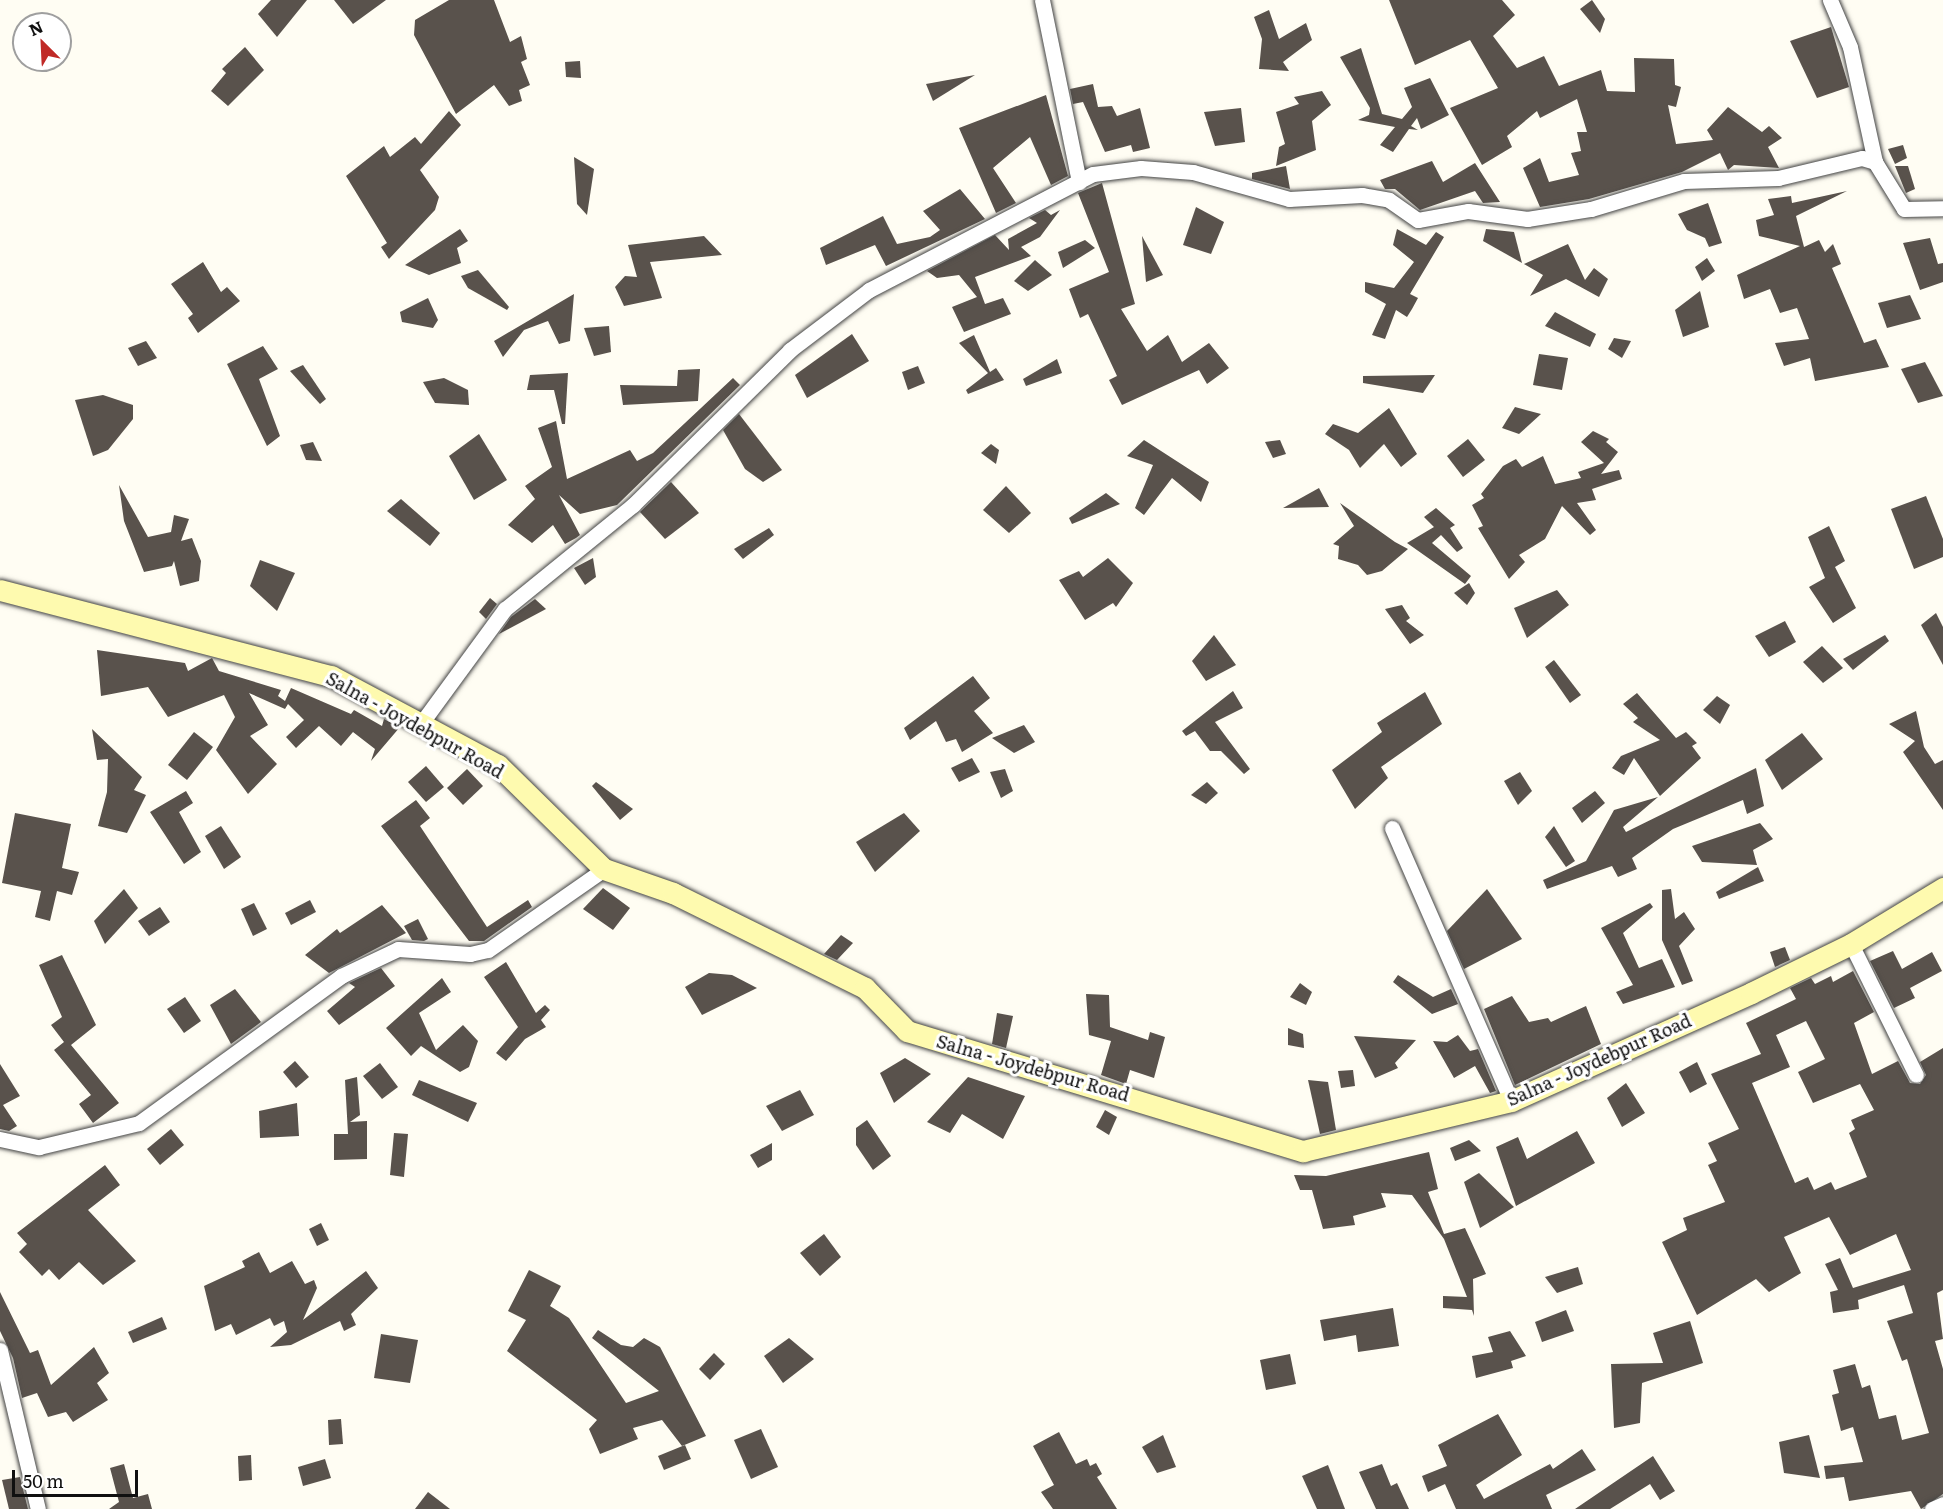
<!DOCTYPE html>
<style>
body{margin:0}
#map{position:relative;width:1943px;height:1509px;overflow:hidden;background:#fffdf3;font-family:Literata,serif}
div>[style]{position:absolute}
.building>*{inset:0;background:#59524c}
.roads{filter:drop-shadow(0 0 2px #434343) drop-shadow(0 0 2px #434343)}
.minor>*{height:15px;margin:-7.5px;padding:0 7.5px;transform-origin:7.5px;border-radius:7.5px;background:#fff}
.secondary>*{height:21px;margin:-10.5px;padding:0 10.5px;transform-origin:10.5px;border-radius:10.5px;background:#fefaaf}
span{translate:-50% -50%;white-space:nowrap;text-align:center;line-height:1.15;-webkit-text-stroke:6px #fff;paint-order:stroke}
.street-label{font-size:18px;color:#101010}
.north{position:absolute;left:12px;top:12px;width:60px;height:60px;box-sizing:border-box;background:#fff;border:2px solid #9f9f9f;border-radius:50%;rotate:336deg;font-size:16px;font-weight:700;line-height:24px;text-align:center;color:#101010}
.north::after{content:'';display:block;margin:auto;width:21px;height:27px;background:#c02a27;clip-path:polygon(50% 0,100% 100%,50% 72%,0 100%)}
.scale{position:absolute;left:12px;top:1470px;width:126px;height:27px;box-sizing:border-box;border:3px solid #101010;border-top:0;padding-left:8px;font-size:18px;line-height:21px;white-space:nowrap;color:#101010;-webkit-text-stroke:4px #fff;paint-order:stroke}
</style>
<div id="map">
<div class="building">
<div style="clip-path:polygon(271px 0,307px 0,277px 37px,258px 14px)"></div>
<div style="clip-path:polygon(334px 0,386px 0,353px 24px)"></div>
<div style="clip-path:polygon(449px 0,494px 0,510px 42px,521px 36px,527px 59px,521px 62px,530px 85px,519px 90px,522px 101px,509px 106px,494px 85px,456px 114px,414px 35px,415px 20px)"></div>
<div style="clip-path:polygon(1389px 0,1502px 0,1515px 15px,1493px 36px,1517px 68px,1544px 56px,1559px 86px,1601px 70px,1607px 91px,1635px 92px,1634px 58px,1674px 59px,1675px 85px,1681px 87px,1676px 107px,1668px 105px,1676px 144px,1713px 140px,1707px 130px,1728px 107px,1762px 132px,1769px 126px,1782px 138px,1768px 147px,1779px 168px,1734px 165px,1728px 170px,1720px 153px,1682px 172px,1589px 199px,1540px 207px,1523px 168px,1540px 158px,1549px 182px,1579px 175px,1571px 153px,1581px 151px,1577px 132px,1587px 132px,1577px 99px,1540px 118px,1537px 111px,1507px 136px,1512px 147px,1482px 165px,1450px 108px,1498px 88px,1470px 40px,1415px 65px)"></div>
<div style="clip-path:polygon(1592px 0,1605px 19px,1600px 33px,1580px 9px)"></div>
<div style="clip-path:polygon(1269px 10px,1279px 39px,1306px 23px,1312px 40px,1283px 62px,1289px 71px,1259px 69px,1262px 39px,1254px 17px)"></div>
<div style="clip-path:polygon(1831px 27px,1849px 87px,1817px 98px,1790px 41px)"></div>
<div style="clip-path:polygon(245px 47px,264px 70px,228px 106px,211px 91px,226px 73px,222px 69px)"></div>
<div style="clip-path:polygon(1361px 48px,1382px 114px,1402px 119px,1412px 107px,1404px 88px,1430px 78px,1449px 115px,1421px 129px,1417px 118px,1411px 126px,1418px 130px,1409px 129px,1393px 152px,1380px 145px,1395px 127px,1358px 120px,1369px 115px,1370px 108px,1340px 57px)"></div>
<div style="clip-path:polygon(580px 61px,581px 78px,566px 77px,565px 62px)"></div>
<div style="clip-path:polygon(975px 75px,933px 101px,926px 84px)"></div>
<div style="clip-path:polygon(1093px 84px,1098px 107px,1112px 106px,1117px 116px,1140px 108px,1150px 148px,1133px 152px,1131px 145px,1105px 152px,1083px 102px,1073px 104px,1070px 89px)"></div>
<div style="clip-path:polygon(1322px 91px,1331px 105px,1312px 121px,1316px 150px,1276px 166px,1279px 147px,1285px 144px,1276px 112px,1299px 104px,1294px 97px)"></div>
<div style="clip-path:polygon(1046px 95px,1068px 176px,1051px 185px,1030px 137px,993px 168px,1016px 203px,996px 213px,959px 128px)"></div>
<div style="clip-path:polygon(1241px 108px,1245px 142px,1215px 146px,1204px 112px)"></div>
<div style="clip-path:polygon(449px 111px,461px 125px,420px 170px,439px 197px,435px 210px,389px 259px,381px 247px,387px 243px,346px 176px,384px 146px,390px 157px,415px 137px,421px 144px)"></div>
<div style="clip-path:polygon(1903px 145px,1907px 158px,1895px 164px,1888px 149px)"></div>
<div style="clip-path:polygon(574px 157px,594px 169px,587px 215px,577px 204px)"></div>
<div style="clip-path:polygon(1432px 161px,1443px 182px,1475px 163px,1500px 202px,1483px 203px,1475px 191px,1420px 210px,1395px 189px,1385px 189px,1380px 180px)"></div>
<div style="clip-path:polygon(1286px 166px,1290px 189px,1252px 179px,1252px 173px)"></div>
<div style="clip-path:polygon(1895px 166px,1908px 166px,1915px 189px,1906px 193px)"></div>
<div style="clip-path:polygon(1102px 183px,1135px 304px,1121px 309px,1147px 351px,1168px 335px,1182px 362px,1209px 343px,1229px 368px,1207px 384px,1199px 370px,1122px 405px,1109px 380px,1117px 376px,1088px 314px,1080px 318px,1069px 289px,1109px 272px,1078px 193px)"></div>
<div style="clip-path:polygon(960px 189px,985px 219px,886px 266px,875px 245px,826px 265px,820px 248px,883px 216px,897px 244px,930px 237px,940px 230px,923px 211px)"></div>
<div style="clip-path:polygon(1847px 191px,1796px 216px,1804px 247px,1819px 240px,1825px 252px,1833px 244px,1841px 264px,1832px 268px,1864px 343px,1876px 339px,1889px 367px,1815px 381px,1810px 358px,1784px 366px,1775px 343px,1809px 339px,1797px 308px,1780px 313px,1770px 289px,1744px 299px,1737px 275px,1800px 246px,1759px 236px,1756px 220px,1774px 215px,1768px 199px,1791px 196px,1792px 203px)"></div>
<div style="clip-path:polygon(1708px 203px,1722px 243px,1709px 247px,1705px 238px,1687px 230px,1678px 214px)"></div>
<div style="clip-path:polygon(1196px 207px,1224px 222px,1211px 254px,1183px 245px)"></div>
<div style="clip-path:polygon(1045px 210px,1051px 215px,1060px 210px,1040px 237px,1021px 247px,1031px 256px,975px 277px,985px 304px,1003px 298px,1011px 314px,964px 332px,952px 307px,977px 297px,959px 275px,937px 278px,927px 271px,995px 235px,1009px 250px,1008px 239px,1037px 223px,1029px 218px)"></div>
<div style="clip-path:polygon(460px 229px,468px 241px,457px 248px,461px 263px,429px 275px,405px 265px)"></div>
<div style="clip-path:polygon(1397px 229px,1426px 245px,1436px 232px,1444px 237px,1410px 294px,1418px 298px,1412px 309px,1407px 317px,1396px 310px,1385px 339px,1372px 335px,1386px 304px,1365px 292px,1365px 282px,1394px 288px,1414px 262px,1393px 245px)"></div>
<div style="clip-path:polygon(1486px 229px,1514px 232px,1522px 263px,1483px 241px)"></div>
<div style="clip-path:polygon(704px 236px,722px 255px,650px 262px,662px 298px,624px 306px,615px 287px,625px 276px,637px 277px,628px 245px)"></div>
<div style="clip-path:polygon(1142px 236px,1163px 275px,1146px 282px)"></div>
<div style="clip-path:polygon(1930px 238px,1938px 264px,1943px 263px,1943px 282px,1920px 290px,1903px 243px)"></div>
<div style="clip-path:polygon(1085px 240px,1095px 248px,1063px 268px,1058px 252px)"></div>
<div style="clip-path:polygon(1568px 244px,1585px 280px,1594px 268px,1608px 279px,1599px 297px,1566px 279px,1530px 296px,1543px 275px,1524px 264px)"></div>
<div style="clip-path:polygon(1707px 258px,1715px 271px,1702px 281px,1695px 267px)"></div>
<div style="clip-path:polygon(1035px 260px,1052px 275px,1028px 291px,1014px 281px)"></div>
<div style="clip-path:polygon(203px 262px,221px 292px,227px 287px,240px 301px,198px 333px,188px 318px,193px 314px,171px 284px)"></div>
<div style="clip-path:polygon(478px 270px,509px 307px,507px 310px,468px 288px,461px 276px)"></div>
<div style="clip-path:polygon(1700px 291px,1709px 327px,1683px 337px,1675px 310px)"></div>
<div style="clip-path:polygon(574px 294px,570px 341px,559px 344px,548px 321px,524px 330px,503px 357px,494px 341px)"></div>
<div style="clip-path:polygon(1910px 295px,1921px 319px,1887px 328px,1878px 303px)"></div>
<div style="clip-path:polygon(428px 298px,438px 320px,433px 328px,402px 322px,400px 312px)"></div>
<div style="clip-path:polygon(1555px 312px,1596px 334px,1590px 347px,1545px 326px)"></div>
<div style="clip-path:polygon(609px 326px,611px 352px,594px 356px,584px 328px)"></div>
<div style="clip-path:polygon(852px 334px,869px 361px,807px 398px,795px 375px)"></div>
<div style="clip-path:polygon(974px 335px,990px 372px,996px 368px,1004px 380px,968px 394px,966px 390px,988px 373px,959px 343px)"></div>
<div style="clip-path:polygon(1614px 338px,1631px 341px,1622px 358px,1608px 349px)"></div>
<div style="clip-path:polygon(146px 341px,157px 358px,138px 366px,128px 348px)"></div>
<div style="clip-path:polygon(263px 346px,278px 369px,259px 379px,280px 436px,267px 446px,227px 364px)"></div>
<div style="clip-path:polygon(1539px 354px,1568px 358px,1562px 390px,1533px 385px)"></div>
<div style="clip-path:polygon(1057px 359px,1062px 373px,1026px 386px,1023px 379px)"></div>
<div style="clip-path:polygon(1925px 362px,1943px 396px,1918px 403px,1901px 369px)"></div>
<div style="clip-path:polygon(303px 365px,326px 399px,320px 404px,290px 371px)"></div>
<div style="clip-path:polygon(918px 366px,925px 383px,908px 390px,902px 372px)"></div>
<div style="clip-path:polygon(700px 369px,698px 401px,623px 405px,620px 385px,677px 386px,678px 370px)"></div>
<div style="clip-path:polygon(568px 373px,565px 424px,562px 424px,554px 390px,527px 390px,530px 375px)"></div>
<div style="clip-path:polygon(1435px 375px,1423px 393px,1363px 383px,1363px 376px)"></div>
<div style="clip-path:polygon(444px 378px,468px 390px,469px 405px,435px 403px,423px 382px)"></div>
<div style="clip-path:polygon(733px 378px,740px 385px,617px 505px,580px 514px,559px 495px,580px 535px,576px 538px,565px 544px,553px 525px,532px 543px,508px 525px,535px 499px,525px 486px,552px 467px,538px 428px,556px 421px,567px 479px,630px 450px,637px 461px,653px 453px)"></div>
<div style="clip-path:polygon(103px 395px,133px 405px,133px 419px,108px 450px,93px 456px,75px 400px)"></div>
<div style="clip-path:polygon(1515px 407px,1541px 414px,1519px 434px,1502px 428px)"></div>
<div style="clip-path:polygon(1389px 408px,1417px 454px,1401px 467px,1384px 444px,1360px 468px,1349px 450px,1325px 434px,1333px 424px,1358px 433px)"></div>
<div style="clip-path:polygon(739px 414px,782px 470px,763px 482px,745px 469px,723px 430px)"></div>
<div style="clip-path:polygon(1593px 431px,1609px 439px,1606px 442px,1618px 452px,1601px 474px,1619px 470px,1622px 479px,1592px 489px,1596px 500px,1577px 503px,1596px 530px,1590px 535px,1562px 506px,1545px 539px,1519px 555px,1525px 562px,1509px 579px,1478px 528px,1483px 526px,1472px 505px,1484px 498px,1481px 494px,1503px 466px,1516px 459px,1522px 467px,1543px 456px,1555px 484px,1581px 478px,1578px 472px,1604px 463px,1581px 442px)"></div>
<div style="clip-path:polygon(479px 434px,507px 480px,474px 500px,449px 456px)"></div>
<div style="clip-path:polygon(1468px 439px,1485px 460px,1463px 477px,1447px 456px)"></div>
<div style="clip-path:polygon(1144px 440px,1209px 482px,1201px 502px,1172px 478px,1144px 515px,1135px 508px,1153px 465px,1127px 456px)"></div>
<div style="clip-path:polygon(1280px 440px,1286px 454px,1273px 458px,1265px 442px)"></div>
<div style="clip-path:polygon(313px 442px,322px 461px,306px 460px,300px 445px)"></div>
<div style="clip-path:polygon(991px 444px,999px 450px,996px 464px,981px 453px)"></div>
<div style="clip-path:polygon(671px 482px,699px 513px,665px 539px,640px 512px)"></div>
<div style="clip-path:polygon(119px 485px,148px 537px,171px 532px,174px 515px,189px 519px,181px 541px,192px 538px,201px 561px,199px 581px,180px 586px,174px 561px,172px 566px,144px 572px,124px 521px)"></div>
<div style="clip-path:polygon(1006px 486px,1031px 513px,1009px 533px,983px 510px)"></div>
<div style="clip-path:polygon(1319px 488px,1329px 507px,1283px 508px)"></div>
<div style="clip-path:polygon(1106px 493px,1120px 504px,1072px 524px,1069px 518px)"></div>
<div style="clip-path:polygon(1926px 496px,1943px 539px,1943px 557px,1914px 569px,1891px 509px)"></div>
<div style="clip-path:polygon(401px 499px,440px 533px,430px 546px,387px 511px)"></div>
<div style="clip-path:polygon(1340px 503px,1395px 542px,1408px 549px,1382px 571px,1367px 575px,1358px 565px,1338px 559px,1339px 546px,1333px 544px,1354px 526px)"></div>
<div style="clip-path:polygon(1436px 508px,1455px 525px,1450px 528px,1463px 548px,1457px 552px,1441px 535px,1432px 543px,1471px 576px,1465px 584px,1407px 543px,1434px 527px,1424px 517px)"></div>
<div style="clip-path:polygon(1829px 526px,1845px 561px,1835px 567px,1856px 608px,1833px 623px,1809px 587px,1825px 578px,1808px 537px)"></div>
<div style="clip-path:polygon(769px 528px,774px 535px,743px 559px,734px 549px)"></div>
<div style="clip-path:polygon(593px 558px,596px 577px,585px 585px,574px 568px)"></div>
<div style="clip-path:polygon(1108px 558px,1133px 583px,1116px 607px,1113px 603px,1085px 620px,1059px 580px,1079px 571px,1083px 577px)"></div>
<div style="clip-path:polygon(260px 560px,295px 573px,277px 611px,250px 586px)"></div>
<div style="clip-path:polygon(1469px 583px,1475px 593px,1467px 605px,1454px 593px)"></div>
<div style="clip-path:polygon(1557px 590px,1569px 605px,1527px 638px,1514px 608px)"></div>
<div style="clip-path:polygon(490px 598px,497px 604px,486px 619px,479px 612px)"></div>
<div style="clip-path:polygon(535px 599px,546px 609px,499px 634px,511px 617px)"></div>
<div style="clip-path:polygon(1402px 605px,1410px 618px,1406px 621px,1424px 635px,1410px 644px,1385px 609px)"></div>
<div style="clip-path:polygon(1936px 613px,1943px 627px,1943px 665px,1921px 625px)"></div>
<div style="clip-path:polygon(1785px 621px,1796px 642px,1769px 657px,1755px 636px)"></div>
<div style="clip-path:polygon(1214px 635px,1236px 665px,1206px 681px,1192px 661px)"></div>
<div style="clip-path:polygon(1885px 635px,1889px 641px,1853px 670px,1843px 659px)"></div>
<div style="clip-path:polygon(1822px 646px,1843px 668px,1823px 683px,1803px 662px)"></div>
<div style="clip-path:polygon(97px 650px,185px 663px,188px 671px,212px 658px,219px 671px,281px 690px,278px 696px,285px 701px,291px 688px,351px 714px,354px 710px,382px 726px,384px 719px,400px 727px,371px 761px,375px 749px,353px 732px,341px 746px,319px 726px,296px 748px,286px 737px,304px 720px,288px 704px,285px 709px,249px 693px,268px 725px,250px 736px,277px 764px,248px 794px,216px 750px,235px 717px,224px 695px,168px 717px,148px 687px,101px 696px)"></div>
<div style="clip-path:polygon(1554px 660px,1581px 695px,1570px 703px,1545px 667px)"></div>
<div style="clip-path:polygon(973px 676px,990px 698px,974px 711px,993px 733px,962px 752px,956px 739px,946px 742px,936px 721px,910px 740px,904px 728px)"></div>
<div style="clip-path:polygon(1233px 691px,1243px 708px,1215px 722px,1250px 769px,1244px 774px,1221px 751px,1210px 751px,1195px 731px,1186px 736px,1182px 731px)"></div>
<div style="clip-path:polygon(1425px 692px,1442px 724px,1381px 767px,1388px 778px,1355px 809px,1332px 770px,1382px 732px,1377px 723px)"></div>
<div style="clip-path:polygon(1637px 693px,1676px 738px,1686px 732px,1697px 743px,1692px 746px,1701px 758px,1660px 796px,1634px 758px,1624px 775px,1612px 768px,1621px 756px,1660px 740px,1633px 722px,1638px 718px,1623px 704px)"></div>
<div style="clip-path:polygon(1717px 696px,1730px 705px,1720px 724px,1703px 710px)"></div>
<div style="clip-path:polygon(1916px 711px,1924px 747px,1935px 764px,1943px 760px,1943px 810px,1903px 752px,1915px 741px,1889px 724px)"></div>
<div style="clip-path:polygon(1024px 725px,1035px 742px,1014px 753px,992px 738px)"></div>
<div style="clip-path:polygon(92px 729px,142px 777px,134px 790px,146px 795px,127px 833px,98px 826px,107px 792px,108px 759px,97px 760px)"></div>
<div style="clip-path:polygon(194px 732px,213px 747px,187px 780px,168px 765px)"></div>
<div style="clip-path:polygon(1802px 733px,1823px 759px,1782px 790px,1765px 760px)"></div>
<div style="clip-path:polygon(972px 758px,980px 772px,959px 782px,951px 768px)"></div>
<div style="clip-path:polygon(426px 766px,444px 787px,426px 802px,408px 782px)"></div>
<div style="clip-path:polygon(1756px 768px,1764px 806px,1747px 814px,1743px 800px,1673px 829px,1632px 858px,1637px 869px,1618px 877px,1612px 866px,1547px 889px,1543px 880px,1586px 861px,1614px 810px,1658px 797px,1623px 827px,1626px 832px)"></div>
<div style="clip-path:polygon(467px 769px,483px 786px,463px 805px,447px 788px)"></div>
<div style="clip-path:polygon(1005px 769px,1013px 791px,1001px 798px,990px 772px)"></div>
<div style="clip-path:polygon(1520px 772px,1532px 791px,1518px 805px,1504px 781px)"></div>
<div style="clip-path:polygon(596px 782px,633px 809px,620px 820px,592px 786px)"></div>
<div style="clip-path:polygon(1207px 782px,1218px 793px,1206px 804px,1191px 795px)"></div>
<div style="clip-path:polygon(186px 791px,193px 803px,179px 812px,201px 852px,184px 864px,150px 812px)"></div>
<div style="clip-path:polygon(1595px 791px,1605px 803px,1582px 823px,1572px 808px)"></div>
<div style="clip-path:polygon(416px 800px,430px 818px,420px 826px,487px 927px,528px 900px,532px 907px,484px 941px,469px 941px,381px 826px)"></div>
<div style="clip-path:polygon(15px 813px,71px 824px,62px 868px,79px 872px,72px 895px,57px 891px,50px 921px,35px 917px,41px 891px,2px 883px)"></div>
<div style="clip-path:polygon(904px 813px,920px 831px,875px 872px,856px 842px)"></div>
<div style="clip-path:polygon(1760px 823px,1773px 839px,1753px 850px,1757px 865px,1702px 862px,1692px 846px)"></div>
<div style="clip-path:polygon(221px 826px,241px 857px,224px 869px,205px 836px)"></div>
<div style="clip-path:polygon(1554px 826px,1575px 861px,1566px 867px,1545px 837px)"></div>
<div style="clip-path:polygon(1758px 867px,1764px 881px,1719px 899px,1716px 892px)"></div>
<div style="clip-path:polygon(603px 888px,630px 908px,613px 930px,583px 909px)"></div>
<div style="clip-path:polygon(124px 889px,138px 908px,105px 944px,94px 921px)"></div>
<div style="clip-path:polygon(1487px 889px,1522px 939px,1464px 969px,1447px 931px)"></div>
<div style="clip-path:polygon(1671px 889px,1675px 919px,1684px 912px,1695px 929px,1679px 946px,1693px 981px,1682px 985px,1662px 940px,1662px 890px)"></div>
<div style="clip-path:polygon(310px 900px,316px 912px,291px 925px,285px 913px)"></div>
<div style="clip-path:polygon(254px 903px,267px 929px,253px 936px,241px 909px)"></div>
<div style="clip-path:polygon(1650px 903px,1653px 907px,1623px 933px,1639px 968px,1662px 959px,1675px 987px,1623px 1004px,1616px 992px,1633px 985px,1601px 928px)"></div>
<div style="clip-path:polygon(382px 905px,406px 933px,329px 973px,305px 955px,337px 929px,340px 933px)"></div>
<div style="clip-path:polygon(160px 907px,170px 922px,149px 936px,138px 921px)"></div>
<div style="clip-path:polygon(418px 919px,428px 939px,424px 941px,412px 940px,404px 926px)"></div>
<div style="clip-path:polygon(841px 935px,853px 943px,837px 960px,824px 954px)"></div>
<div style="clip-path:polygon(1785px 947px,1790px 960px,1775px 967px,1770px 952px)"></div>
<div style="clip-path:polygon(1893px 951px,1902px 969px,1932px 952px,1942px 971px,1910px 988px,1915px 998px,1894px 1008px,1870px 961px)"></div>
<div style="clip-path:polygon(62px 955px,96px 1025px,71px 1045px,119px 1103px,93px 1123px,79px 1104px,91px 1095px,54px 1050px,64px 1042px,51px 1025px,62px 1017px,39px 965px)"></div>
<div style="clip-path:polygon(506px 962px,536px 1013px,545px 1005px,550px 1010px,541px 1020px,546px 1027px,525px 1039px,506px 1061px,496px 1053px,518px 1027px,484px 977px)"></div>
<div style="clip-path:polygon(381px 968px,395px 986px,339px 1025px,327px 1011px,355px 987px,349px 983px)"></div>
<div style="clip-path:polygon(evenodd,1853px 971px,1874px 1012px,1854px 1023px,1872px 1074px,1898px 1061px,1910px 1083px,1920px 1084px,1926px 1075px,1920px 1062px,1943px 1048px,1943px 1290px,1937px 1293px,1943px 1339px,1935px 1341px,1943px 1369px,1943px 1494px,1921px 1509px,1911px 1491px,1849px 1501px,1844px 1477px,1826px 1479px,1824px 1466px,1863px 1462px,1853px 1427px,1841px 1431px,1832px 1395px,1839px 1393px,1833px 1370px,1855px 1364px,1862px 1388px,1870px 1385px,1879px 1419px,1896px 1415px,1902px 1440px,1929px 1433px,1907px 1359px,1902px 1361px,1887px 1321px,1913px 1313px,1904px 1285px,1858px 1300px,1859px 1309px,1833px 1313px,1830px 1292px,1838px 1290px,1825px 1264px,1840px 1258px,1853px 1288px,1911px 1270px,1896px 1234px,1850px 1255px,1829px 1217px,1784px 1237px,1801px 1273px,1769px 1292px,1756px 1279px,1697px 1315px,1662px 1242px,1687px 1230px,1683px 1218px,1725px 1202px,1708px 1165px,1717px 1161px,1708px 1143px,1739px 1129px,1711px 1074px,1761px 1054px,1746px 1023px,1796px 999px,1790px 988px,1811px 978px,1815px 984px,1831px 976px,1833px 982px,1853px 971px,1806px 1021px,1825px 1059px,1798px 1072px,1813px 1103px,1860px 1084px,1874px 1110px,1851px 1120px,1855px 1129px,1849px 1133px,1867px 1177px,1835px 1190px,1831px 1182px,1814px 1190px,1808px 1177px,1795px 1183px,1752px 1083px,1790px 1067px,1776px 1035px,1806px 1021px)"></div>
<div style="clip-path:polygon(709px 973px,732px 975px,757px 988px,702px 1015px,685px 987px)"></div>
<div style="clip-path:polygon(1398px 975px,1433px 997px,1451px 989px,1458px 1004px,1432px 1014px,1393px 982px)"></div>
<div style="clip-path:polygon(442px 978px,451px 992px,419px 1013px,436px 1050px,463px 1025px,478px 1041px,469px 1067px,460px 1072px,421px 1046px,411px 1056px,386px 1028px)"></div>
<div style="clip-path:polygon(1300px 983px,1312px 992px,1306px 1005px,1290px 997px)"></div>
<div style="clip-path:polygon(235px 989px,261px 1022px,231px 1044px,210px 1005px)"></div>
<div style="clip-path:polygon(1086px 994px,1109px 995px,1110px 1027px,1148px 1040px,1150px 1032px,1165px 1037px,1154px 1078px,1130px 1070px,1126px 1084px,1101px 1075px,1111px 1041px,1089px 1035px)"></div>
<div style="clip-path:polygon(1512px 996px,1529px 1022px,1548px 1018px,1551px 1022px,1586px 1006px,1601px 1044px,1515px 1085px,1484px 1009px)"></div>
<div style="clip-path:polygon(185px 997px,201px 1021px,184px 1033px,167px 1009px)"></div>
<div style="clip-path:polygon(997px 1013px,1013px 1016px,1006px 1048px,992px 1044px)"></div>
<div style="clip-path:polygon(1288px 1028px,1303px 1034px,1304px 1048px,1288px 1045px)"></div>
<div style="clip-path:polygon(1458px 1035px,1470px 1051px,1478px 1049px,1496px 1091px,1490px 1093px,1475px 1066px,1454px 1078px,1433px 1041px,1447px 1042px)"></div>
<div style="clip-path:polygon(1354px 1036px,1416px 1040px,1395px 1063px,1398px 1068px,1375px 1078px)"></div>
<div style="clip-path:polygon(905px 1058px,931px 1074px,894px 1103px,880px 1073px)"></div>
<div style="clip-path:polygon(295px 1061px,309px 1077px,296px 1088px,283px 1072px)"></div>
<div style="clip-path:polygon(1697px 1062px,1707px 1084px,1690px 1093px,1679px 1072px)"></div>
<div style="clip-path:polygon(380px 1063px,398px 1087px,382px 1099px,363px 1076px)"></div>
<div style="clip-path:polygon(0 1064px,20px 1096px,3px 1105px,17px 1126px,9px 1131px,0 1129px)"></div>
<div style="clip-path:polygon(1353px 1070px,1355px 1086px,1341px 1088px,1338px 1071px)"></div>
<div style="clip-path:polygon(357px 1077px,360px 1115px,350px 1122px,367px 1121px,367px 1159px,334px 1160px,334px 1134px,348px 1134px,345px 1080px)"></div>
<div style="clip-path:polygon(968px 1077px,1025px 1096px,1003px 1139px,962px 1114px,950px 1133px,927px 1122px)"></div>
<div style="clip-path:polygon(419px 1080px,477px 1103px,468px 1122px,412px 1095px)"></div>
<div style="clip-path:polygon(1308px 1080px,1328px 1082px,1336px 1130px,1320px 1134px)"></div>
<div style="clip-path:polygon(1626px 1083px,1645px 1113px,1622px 1127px,1607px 1098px)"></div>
<div style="clip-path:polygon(800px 1090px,814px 1115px,782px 1131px,766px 1106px)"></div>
<div style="clip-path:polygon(297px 1103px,299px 1136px,260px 1138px,259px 1111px)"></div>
<div style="clip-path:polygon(1105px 1110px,1117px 1117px,1109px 1135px,1096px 1127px)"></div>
<div style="clip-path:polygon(867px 1120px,891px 1156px,873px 1170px,856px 1145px,856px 1128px)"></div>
<div style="clip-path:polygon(171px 1129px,184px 1145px,160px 1165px,147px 1149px)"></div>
<div style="clip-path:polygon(1577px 1131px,1595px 1163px,1516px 1206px,1496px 1147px,1518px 1137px,1527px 1159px)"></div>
<div style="clip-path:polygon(394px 1133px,408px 1134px,404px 1177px,390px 1175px)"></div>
<div style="clip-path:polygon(1469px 1140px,1481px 1151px,1455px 1161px,1450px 1148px)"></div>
<div style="clip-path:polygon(772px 1143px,772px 1160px,758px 1168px,750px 1155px)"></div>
<div style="clip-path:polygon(1429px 1152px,1438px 1189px,1428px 1192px,1444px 1234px,1465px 1228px,1486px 1274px,1473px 1279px,1474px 1316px,1472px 1310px,1443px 1308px,1443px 1296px,1467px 1297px,1444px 1239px,1412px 1195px,1381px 1193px,1386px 1207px,1353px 1216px,1355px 1225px,1323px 1229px,1312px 1190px,1300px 1190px,1294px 1175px,1326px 1176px)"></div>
<div style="clip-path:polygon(105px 1165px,120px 1185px,88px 1210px,136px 1261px,103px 1285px,79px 1262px,59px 1280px,49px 1269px,42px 1276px,19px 1252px,27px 1244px,17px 1233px)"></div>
<div style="clip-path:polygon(1479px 1173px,1514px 1207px,1480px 1228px,1464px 1182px)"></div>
<div style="clip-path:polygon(321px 1223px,329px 1240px,317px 1246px,309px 1229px)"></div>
<div style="clip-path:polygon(824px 1234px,841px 1257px,820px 1276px,800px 1253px)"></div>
<div style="clip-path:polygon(259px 1252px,270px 1273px,292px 1261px,305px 1284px,314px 1280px,317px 1288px,303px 1320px,366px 1271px,378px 1288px,351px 1314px,356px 1325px,344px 1331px,340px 1321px,291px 1345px,270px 1347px,287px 1332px,284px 1321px,274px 1326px,270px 1318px,236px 1335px,231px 1324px,215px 1331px,204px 1286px,245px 1267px,242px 1261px)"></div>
<div style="clip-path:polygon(1578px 1267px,1583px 1284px,1557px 1293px,1545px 1277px)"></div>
<div style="clip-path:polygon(529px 1270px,561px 1286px,550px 1306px,569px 1318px,626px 1403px,659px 1391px,592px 1338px,598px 1330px,621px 1345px,633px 1347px,644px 1338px,660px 1347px,706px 1436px,682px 1446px,662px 1420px,633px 1428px,638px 1439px,600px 1454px,589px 1429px,597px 1420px,507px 1351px,526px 1320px,508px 1311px)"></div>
<div style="clip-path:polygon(0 1292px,30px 1353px,38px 1350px,51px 1385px,94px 1347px,109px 1373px,97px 1383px,108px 1400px,73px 1422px,66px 1412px,48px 1417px,37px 1393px,22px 1398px,13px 1358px,0 1331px)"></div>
<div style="clip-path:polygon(1393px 1308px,1399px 1346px,1358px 1352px,1356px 1335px,1324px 1341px,1320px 1320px)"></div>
<div style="clip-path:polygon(1566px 1310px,1574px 1331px,1542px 1342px,1535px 1322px)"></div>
<div style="clip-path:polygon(162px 1317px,167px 1329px,133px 1343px,128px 1332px)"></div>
<div style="clip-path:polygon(1690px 1321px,1703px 1363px,1642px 1383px,1640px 1423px,1614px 1428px,1611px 1364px,1663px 1363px,1653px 1333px)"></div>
<div style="clip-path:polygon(1510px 1331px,1526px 1356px,1511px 1361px,1513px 1368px,1476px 1378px,1472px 1356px,1493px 1352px,1488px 1337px)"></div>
<div style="clip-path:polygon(381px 1334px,418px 1340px,410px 1383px,374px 1378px)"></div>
<div style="clip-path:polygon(789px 1338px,814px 1359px,783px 1383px,764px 1356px)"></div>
<div style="clip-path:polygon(714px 1353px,725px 1364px,710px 1380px,699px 1369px)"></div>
<div style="clip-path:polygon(1290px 1354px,1296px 1384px,1266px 1390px,1260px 1360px)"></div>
<div style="clip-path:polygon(1498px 1414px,1522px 1455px,1476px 1485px,1484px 1499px,1550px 1464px,1553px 1469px,1582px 1449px,1596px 1470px,1546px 1495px,1552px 1509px,1456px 1509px,1445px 1484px,1428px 1492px,1422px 1476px,1447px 1466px,1438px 1445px)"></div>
<div style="clip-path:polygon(341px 1419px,343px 1444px,329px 1445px,328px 1420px)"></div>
<div style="clip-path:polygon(761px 1429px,778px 1467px,751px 1479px,734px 1440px)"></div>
<div style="clip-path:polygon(1059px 1432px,1076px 1464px,1087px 1459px,1090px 1466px,1096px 1463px,1102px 1474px,1097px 1477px,1117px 1509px,1053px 1509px,1041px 1492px,1054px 1485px,1033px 1446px)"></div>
<div style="clip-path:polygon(1163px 1435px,1176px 1467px,1157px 1473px,1142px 1447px)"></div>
<div style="clip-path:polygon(1809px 1435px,1820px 1478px,1784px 1473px,1779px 1442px)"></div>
<div style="clip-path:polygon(685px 1445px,691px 1459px,664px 1470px,658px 1456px)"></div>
<div style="clip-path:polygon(251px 1455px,252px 1480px,239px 1481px,238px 1456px)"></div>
<div style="clip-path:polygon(1653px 1456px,1675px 1491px,1660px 1500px,1650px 1484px,1610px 1509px,1575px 1509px)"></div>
<div style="clip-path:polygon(325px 1459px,331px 1478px,303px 1486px,298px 1467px)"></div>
<div style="clip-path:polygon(124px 1464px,133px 1498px,148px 1494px,152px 1509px,109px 1509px,119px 1502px,110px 1468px)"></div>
<div style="clip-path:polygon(1382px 1464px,1391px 1486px,1397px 1483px,1409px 1509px,1376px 1509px,1359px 1472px)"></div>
<div style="clip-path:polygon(1328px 1465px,1345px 1509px,1317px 1509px,1302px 1476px)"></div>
<div style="clip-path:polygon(20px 1477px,28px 1509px,9px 1509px,2px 1480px)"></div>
<div style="clip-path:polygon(428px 1492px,450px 1509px,415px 1509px)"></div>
</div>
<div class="roads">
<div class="minor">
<div style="left:1042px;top:0;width:186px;rotate:78.5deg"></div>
<div style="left:1830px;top:0;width:51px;rotate:66.9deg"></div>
<div style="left:1850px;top:47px;width:118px;rotate:77.7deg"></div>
<div style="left:420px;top:725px;width:144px;rotate:-53.8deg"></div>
<div style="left:505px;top:609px;width:165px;rotate:-39.1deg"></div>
<div style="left:633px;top:505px;width:221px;rotate:-44.6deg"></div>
<div style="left:790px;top:350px;width:99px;rotate:-37.2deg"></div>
<div style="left:869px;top:290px;width:252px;rotate:-27.4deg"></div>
<div style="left:1093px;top:174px;width:48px;rotate:-7.1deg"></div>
<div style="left:1141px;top:168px;width:52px;rotate:4.4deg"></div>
<div style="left:1193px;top:172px;width:100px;rotate:15.7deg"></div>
<div style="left:1289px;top:199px;width:73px;rotate:-3.1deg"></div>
<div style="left:1362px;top:195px;width:27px;rotate:10deg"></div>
<div style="left:1389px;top:200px;width:35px;rotate:35deg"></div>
<div style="left:1418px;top:220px;width:51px;rotate:-10.2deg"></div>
<div style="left:1468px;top:211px;width:60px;rotate:7.7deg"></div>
<div style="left:1527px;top:219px;width:65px;rotate:-8.9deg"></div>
<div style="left:1591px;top:209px;width:97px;rotate:-16.8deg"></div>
<div style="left:1684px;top:181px;width:94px;rotate:-1.8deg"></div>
<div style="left:1778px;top:178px;width:86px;rotate:-13.4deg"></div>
<div style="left:1862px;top:158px;width:14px;rotate:17deg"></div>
<div style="left:1875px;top:162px;width:55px;rotate:58.3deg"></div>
<div style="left:1904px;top:209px;width:39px;rotate:-1deg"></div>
<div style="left:1392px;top:828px;width:298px;rotate:66.4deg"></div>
<div style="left:1851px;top:944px;width:146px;rotate:63.6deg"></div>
<div style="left:0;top:1139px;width:40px;rotate:12deg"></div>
<div style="left:39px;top:1147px;width:103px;rotate:-13.5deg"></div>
<div style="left:139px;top:1123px;width:250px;rotate:-36deg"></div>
<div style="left:341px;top:976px;width:63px;rotate:-25.3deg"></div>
<div style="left:398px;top:949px;width:72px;rotate:4deg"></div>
<div style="left:470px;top:954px;width:18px;rotate:-13deg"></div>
<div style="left:488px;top:950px;width:141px;rotate:-34.9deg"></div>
<div style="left:0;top:1350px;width:163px;rotate:76.6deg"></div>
<div style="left:1932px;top:1509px;width:12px;rotate:-24deg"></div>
</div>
<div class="secondary">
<div style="left:0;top:590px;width:342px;rotate:14.6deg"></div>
<div style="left:331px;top:676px;width:189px;rotate:28.1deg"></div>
<div style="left:498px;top:765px;width:148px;rotate:44.5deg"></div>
<div style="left:604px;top:869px;width:73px;rotate:19.2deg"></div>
<div style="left:673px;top:893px;width:214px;rotate:26.3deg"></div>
<div style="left:865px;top:988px;width:60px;rotate:45.7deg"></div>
<div style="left:907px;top:1031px;width:414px;rotate:16.9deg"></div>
<div style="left:1303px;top:1151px;width:214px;rotate:-13.5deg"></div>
<div style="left:1511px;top:1101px;width:263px;rotate:-24.2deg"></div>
<div style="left:1751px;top:993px;width:111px;rotate:-26.1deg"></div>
<div style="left:1851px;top:944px;width:108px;rotate:-31.3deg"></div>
</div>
</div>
<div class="street-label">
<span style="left:415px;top:725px;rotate:29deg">Salna - Joydebpur Road</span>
<span style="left:1599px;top:1060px;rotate:-24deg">Salna - Joydebpur Road</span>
<span style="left:1033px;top:1068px;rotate:16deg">Salna - Joydebpur Road</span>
</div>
<div class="north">N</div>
<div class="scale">50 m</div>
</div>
